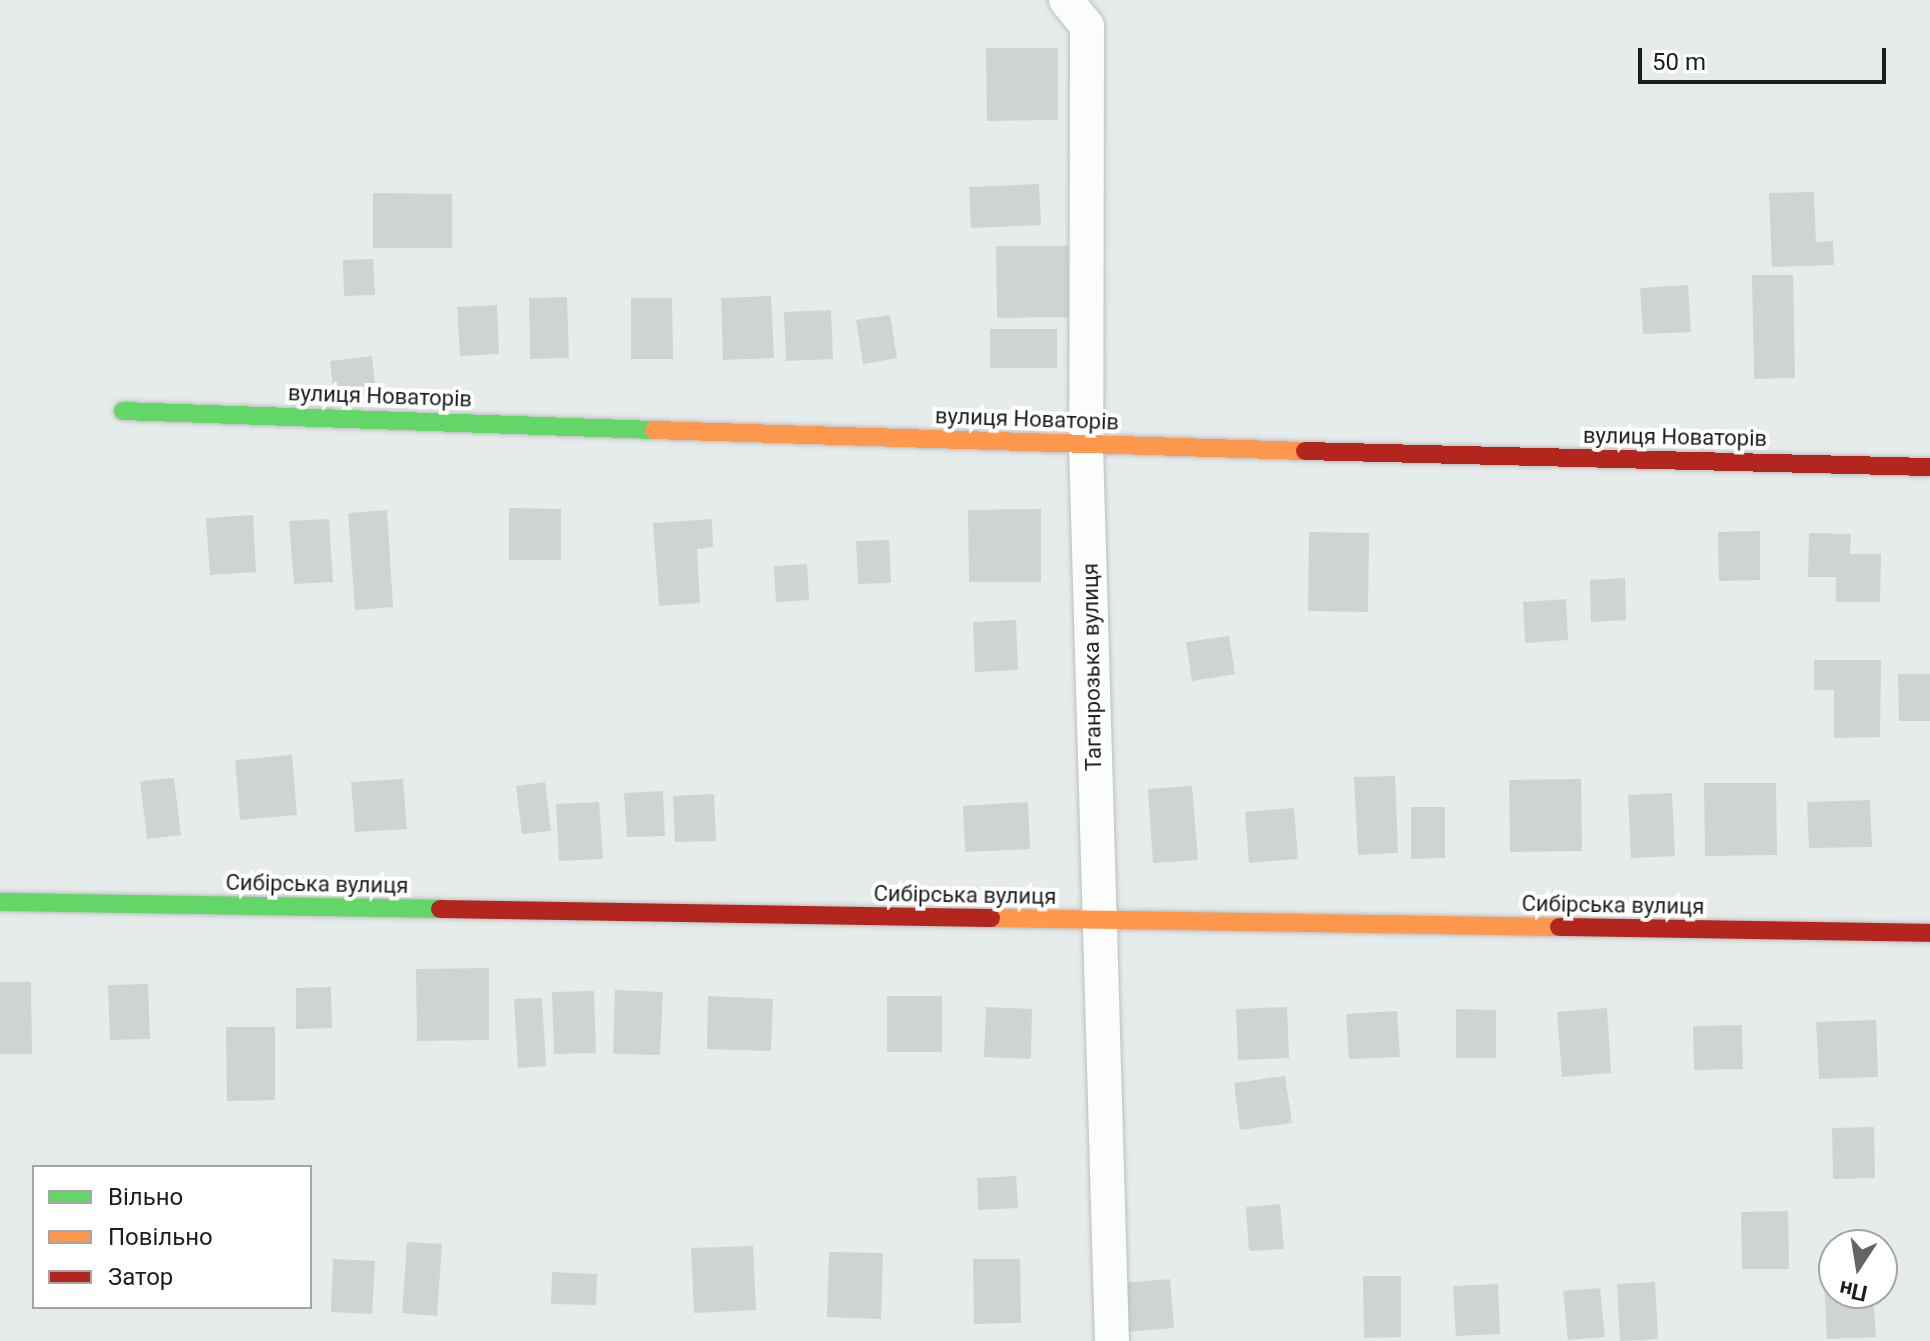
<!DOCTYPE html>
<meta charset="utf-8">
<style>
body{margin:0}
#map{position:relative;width:1930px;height:1341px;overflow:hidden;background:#e6eceb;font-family:Roboto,sans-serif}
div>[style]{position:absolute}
.building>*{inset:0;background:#ced4d3}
.roads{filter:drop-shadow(0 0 2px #bcbfbe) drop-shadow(0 0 2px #bcbfbe)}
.street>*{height:34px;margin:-17px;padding:0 17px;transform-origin:17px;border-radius:17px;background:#fbfcfc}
.fast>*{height:18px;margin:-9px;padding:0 9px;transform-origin:9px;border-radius:9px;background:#63d668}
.slow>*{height:18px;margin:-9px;padding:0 9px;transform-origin:9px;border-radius:9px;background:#ff974d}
.jam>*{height:18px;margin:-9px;padding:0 9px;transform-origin:9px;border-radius:9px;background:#b3261e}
span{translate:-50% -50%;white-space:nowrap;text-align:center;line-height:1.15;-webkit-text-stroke:8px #fff;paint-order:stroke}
.street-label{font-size:22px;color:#1d1d1d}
.legend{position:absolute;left:32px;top:1165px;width:280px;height:144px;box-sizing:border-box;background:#fff;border:2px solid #a5a5a5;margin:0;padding:10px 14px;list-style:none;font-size:24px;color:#1d1d1d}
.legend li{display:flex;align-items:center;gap:16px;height:40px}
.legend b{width:40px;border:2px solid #a5a5a5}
.north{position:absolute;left:1818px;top:1229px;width:80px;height:80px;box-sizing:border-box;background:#fff;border:2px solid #a5a5a5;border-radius:50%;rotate:192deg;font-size:22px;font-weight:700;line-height:32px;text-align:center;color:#1d1d1d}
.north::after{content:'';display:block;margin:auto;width:28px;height:36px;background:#636565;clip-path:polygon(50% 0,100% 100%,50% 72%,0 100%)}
.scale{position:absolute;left:1638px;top:48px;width:248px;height:36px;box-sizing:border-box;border:4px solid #1d1d1d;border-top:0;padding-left:10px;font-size:24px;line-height:28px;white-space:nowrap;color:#1d1d1d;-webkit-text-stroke:6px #fff;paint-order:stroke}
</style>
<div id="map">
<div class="building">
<div style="clip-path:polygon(986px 48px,1058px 48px,1058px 120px,987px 121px)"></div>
<div style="clip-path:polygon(1039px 184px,1041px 225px,971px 228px,969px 187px)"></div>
<div style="clip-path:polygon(1814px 192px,1816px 242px,1833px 241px,1834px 265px,1772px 267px,1769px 193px)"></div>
<div style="clip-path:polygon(373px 193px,452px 194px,452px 248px,373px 248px)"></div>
<div style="clip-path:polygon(996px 246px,1068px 246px,1069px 317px,997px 318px)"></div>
<div style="clip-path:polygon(373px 259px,375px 295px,344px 296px,343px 260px)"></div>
<div style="clip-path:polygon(1752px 275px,1793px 275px,1795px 378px,1754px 379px)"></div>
<div style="clip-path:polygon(1688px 285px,1691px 332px,1643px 334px,1640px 288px)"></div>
<div style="clip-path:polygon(771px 296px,774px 358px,723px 360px,721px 298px)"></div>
<div style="clip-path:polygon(567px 297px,569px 358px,530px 359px,529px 298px)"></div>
<div style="clip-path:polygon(631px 298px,672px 298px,673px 359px,631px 359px)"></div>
<div style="clip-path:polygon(497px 305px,499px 354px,460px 356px,457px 307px)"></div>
<div style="clip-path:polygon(831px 310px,833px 359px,786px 361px,784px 312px)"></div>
<div style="clip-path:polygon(890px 315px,897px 358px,863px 364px,856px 320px)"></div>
<div style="clip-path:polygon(990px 329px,1057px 329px,1057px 368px,990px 368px)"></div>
<div style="clip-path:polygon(372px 356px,376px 394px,334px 398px,330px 361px)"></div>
<div style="clip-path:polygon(509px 508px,561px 509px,561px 560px,509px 560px)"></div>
<div style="clip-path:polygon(1041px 509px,1041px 582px,969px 582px,968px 510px)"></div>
<div style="clip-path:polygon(387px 510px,393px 607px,355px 610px,348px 513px)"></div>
<div style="clip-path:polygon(253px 515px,256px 572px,210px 575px,206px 518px)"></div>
<div style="clip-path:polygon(329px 519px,333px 582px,294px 584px,289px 521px)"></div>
<div style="clip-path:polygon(712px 519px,713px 547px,697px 549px,700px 603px,659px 606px,653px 523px)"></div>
<div style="clip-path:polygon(1760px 531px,1760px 580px,1719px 581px,1718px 532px)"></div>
<div style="clip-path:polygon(1309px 532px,1369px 533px,1368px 612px,1308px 611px)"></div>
<div style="clip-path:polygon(1809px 533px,1851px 534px,1850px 554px,1881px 554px,1880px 602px,1836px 602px,1836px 577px,1808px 577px)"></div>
<div style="clip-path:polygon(889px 540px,891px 583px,858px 584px,856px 541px)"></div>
<div style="clip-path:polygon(807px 564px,809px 600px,776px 602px,774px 566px)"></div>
<div style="clip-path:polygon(1625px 578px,1626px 620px,1591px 622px,1590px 580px)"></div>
<div style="clip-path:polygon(1566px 599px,1568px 640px,1525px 643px,1523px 602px)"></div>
<div style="clip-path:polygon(1016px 620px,1018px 670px,975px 672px,973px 622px)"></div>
<div style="clip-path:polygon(1229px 636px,1235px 674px,1192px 681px,1186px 642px)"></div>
<div style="clip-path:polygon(1814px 660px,1881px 660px,1880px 737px,1834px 738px,1834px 690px,1814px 690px)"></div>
<div style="clip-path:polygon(1898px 674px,1930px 674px,1930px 721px,1899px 721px)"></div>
<div style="clip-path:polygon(292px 755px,297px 815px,240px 820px,235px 760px)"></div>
<div style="clip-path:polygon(1395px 776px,1398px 853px,1358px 855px,1354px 777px)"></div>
<div style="clip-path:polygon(174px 778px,181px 835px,147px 839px,140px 781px)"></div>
<div style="clip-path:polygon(403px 779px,407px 829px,355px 832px,351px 782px)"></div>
<div style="clip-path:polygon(1581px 779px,1582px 851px,1510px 852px,1509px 780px)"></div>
<div style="clip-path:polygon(545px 782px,551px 831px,522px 834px,516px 786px)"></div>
<div style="clip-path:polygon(1704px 783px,1776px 783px,1777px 855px,1705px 856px)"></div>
<div style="clip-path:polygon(1192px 786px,1198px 860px,1153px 863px,1148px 789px)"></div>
<div style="clip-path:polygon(663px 791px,665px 836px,627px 837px,624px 793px)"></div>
<div style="clip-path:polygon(1672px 793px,1675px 856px,1631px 858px,1628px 795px)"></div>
<div style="clip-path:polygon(714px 794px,716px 841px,675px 842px,673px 796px)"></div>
<div style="clip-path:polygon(1870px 800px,1872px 847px,1809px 848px,1807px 802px)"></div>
<div style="clip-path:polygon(599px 802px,603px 859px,559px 861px,556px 804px)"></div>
<div style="clip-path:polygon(1028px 802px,1030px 849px,965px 852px,963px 806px)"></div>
<div style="clip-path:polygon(1411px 807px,1445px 807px,1445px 858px,1411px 859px)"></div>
<div style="clip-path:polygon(1294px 808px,1298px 859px,1249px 863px,1245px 812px)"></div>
<div style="clip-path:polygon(489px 968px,489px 1040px,417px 1041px,416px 969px)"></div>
<div style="clip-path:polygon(0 982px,31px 982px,32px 1054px,0 1054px)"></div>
<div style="clip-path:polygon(148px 984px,150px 1039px,110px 1040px,108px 985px)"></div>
<div style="clip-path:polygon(331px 987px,332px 1028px,296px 1029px,296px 988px)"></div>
<div style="clip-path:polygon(615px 990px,663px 992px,660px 1055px,613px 1054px)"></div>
<div style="clip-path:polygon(594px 991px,596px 1053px,554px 1054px,552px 992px)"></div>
<div style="clip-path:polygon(708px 996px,773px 999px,771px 1051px,707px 1049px)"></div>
<div style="clip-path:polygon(887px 996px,942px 996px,942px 1052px,887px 1052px)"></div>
<div style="clip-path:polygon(542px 998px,546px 1066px,518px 1068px,514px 999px)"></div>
<div style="clip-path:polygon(986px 1007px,1032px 1009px,1031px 1059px,984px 1057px)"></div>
<div style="clip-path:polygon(1287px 1007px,1289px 1058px,1238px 1060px,1236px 1009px)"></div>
<div style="clip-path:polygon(1607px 1008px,1611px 1073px,1562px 1077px,1557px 1012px)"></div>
<div style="clip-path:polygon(1456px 1009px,1496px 1010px,1496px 1058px,1456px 1058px)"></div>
<div style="clip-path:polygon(1397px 1011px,1400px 1057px,1349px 1059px,1346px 1014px)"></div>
<div style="clip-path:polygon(1876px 1020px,1878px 1077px,1819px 1079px,1816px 1022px)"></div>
<div style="clip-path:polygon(1742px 1025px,1743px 1069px,1694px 1070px,1693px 1026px)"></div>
<div style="clip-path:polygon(226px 1027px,275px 1027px,275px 1100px,227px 1101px)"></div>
<div style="clip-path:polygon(1285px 1076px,1292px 1123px,1240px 1130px,1234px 1083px)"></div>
<div style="clip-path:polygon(1874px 1127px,1875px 1178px,1833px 1179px,1832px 1128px)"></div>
<div style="clip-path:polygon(1016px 1176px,1018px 1208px,978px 1210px,977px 1178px)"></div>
<div style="clip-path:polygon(1280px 1204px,1284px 1249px,1249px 1251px,1246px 1207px)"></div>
<div style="clip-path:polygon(1788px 1211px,1789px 1269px,1742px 1269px,1741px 1212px)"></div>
<div style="clip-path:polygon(407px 1242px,442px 1244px,437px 1316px,402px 1313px)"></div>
<div style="clip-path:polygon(753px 1246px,756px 1310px,694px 1313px,691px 1248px)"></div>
<div style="clip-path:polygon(829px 1252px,883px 1253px,881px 1319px,827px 1317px)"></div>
<div style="clip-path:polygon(333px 1259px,375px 1261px,372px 1314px,331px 1312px)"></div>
<div style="clip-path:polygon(973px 1259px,1020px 1259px,1021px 1323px,974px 1324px)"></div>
<div style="clip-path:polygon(1823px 1261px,1834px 1261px,1834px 1293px,1873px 1293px,1876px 1337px,1827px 1339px)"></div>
<div style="clip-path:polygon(552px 1272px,597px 1274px,596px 1305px,551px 1304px)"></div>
<div style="clip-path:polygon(1363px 1276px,1401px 1276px,1401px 1337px,1364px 1338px)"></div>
<div style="clip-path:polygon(1170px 1279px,1174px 1328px,1127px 1332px,1123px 1283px)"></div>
<div style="clip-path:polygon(1655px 1282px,1658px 1339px,1620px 1341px,1617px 1284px)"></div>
<div style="clip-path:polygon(1498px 1284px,1500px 1334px,1456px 1336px,1453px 1286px)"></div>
<div style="clip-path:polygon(1600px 1288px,1605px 1337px,1568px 1340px,1563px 1291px)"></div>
</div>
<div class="roads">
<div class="street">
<div style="left:1066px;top:0;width:33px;rotate:51deg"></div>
<div style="left:1087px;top:26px;width:420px;rotate:90.1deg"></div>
<div style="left:1086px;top:446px;width:895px;rotate:88.34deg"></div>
</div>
<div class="fast">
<div style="left:123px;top:411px;width:531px;rotate:2.05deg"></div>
<div style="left:0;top:902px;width:440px;rotate:0.9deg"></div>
</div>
<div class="slow">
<div style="left:654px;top:430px;width:651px;rotate:1.85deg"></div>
<div style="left:991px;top:918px;width:568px;rotate:0.91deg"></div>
</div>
<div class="jam">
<div style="left:1305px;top:451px;width:625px;rotate:1.47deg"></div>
<div style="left:440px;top:909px;width:551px;rotate:0.94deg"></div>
<div style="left:1559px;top:927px;width:371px;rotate:0.9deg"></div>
</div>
</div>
<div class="street-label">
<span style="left:380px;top:396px;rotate:2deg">вулиця Новаторів</span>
<span style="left:1027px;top:419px;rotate:2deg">вулиця Новаторів</span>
<span style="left:1675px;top:437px;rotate:1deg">вулиця Новаторів</span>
<span style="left:1092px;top:667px;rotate:-91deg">Таганрозька вулиця</span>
<span style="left:317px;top:884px;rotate:1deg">Сибірська вулиця</span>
<span style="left:965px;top:895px;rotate:1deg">Сибірська вулиця</span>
<span style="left:1613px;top:905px;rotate:1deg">Сибірська вулиця</span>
</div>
<ul class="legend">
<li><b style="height:10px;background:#63d668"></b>Вільно</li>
<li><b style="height:10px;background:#ff974d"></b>Повільно</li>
<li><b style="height:10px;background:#b3261e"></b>Затор</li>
</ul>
<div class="north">Пн</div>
<div class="scale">50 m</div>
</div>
